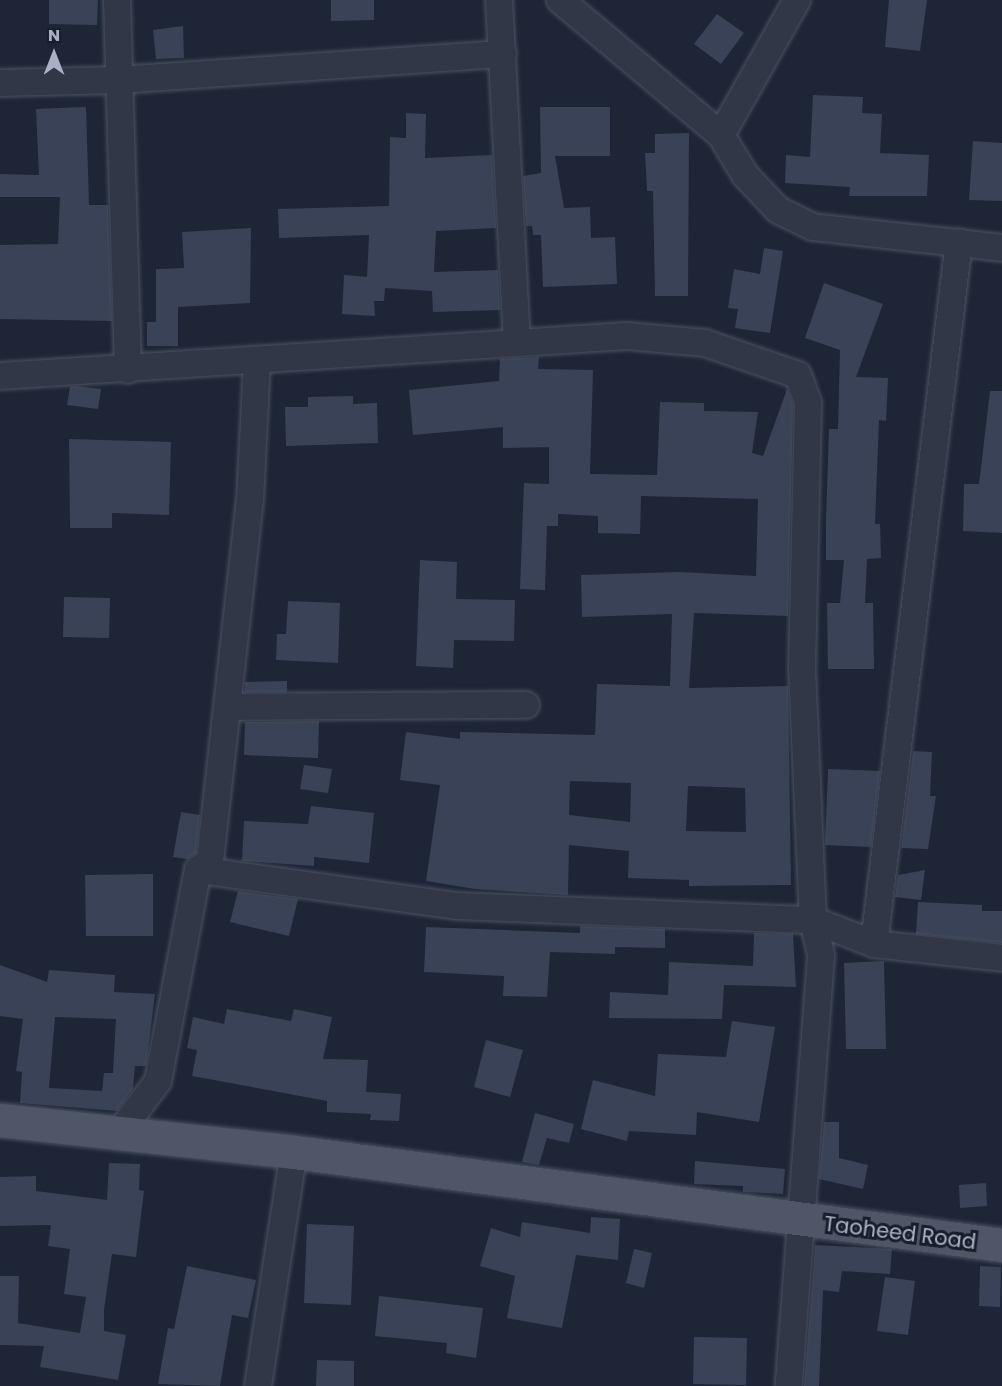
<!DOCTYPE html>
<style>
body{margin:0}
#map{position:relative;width:1002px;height:1386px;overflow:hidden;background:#1e2536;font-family:Poppins,sans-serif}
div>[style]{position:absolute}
.building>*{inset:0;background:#3a4257}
.roads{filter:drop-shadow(0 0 2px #4c5262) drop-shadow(0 0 2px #4c5262)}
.minor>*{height:26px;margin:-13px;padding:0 13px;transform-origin:13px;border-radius:13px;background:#323747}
.primary>*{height:33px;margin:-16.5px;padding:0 16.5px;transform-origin:16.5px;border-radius:16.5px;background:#4f5667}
span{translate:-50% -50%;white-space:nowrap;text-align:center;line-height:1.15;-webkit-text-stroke:6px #171d2b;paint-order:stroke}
.street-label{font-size:21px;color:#abb1c4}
.north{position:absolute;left:24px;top:24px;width:60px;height:60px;-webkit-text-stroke:4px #171d2b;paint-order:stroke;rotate:0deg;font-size:16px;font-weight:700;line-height:24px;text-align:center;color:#abb1c4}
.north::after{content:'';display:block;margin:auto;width:21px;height:27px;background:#abb1c4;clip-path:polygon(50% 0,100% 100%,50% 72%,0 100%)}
</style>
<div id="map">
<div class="building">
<div style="clip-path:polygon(49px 0,98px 0,97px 25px,49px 24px)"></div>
<div style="clip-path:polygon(331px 0,374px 0,374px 20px,331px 21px)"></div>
<div style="clip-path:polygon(889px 0,927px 0,920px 51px,885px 47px)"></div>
<div style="clip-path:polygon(717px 14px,744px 33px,721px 64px,694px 44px)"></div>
<div style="clip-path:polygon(183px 26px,184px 58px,156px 59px,153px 30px)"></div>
<div style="clip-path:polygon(813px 95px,863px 97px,862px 113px,882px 114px,880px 153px,929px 155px,927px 196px,849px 196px,850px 187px,785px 183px,786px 155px,810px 157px)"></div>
<div style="clip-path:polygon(86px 107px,89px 205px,108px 205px,112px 321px,0 319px,0 245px,58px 244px,60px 197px,0 197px,0 174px,39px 175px,36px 109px)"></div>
<div style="clip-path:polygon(540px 107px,610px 107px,610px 156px,555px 156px,564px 208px,590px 207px,591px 238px,615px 237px,617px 284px,543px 287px,541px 235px,533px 235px,532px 226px,526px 226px,523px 176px,541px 173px)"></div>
<div style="clip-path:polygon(406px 113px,426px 114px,425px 158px,492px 155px,496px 228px,436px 231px,434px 272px,498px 270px,500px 310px,433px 312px,432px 291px,385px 288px,384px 301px,374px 301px,375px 316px,342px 314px,344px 275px,367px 277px,369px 235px,279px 238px,278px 209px,389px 206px,390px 137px,406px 138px)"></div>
<div style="clip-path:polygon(689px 133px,688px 296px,655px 296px,653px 191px,647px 191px,645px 153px,655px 153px,655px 134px)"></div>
<div style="clip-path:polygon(973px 141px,1002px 143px,1002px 201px,969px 200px)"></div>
<div style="clip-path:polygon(251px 228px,250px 303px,178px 307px,178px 346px,147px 346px,147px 322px,156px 322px,156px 269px,184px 268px,182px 232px)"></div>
<div style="clip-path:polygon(764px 248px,783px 251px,770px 333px,735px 328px,738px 309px,728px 308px,734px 269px,760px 274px)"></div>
<div style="clip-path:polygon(824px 283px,883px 304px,856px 377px,888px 378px,886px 421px,879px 420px,875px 524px,880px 524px,881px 558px,867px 559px,865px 603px,873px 603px,874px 669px,828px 669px,827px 603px,840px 603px,844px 560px,826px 560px,826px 519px,829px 429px,838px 429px,840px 350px,805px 338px)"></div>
<div style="clip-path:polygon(evenodd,539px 357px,538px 369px,593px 370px,590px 474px,657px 475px,660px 402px,704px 403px,704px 411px,758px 412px,752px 453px,763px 456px,787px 389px,793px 405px,788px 616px,694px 613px,689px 688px,788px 686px,791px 885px,689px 886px,689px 880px,628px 878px,629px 851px,569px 845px,568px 895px,475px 889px,426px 881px,440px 785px,400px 780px,406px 732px,460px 739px,460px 732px,595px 735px,597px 684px,670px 686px,672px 614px,582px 617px,581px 575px,679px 572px,756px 576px,758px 499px,641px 496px,640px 534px,598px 533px,598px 516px,558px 514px,558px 526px,547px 526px,545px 590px,520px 589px,524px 483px,549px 484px,549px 447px,503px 448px,503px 427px,413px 435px,409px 390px,499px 381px,500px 359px,539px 357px,570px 781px,631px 783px,630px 822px,569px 815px,570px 781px,539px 357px,688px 786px,745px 788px,746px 832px,686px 831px,688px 786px)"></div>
<div style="clip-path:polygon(75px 386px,101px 389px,98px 409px,67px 405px,70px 387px)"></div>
<div style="clip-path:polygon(990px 391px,1002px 391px,1002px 533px,963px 531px,964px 484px,979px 484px)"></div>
<div style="clip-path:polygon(353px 396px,353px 404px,377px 403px,378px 443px,286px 446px,285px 407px,308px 407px,308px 397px)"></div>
<div style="clip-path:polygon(69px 439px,171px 442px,169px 515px,112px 513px,112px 528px,70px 528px)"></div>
<div style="clip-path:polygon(420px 560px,457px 562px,456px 599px,515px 600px,514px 641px,454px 640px,453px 668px,416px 666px)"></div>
<div style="clip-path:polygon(64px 597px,110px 598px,109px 638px,63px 637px)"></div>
<div style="clip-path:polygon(288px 601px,340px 603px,338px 663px,276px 660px,277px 634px,286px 634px)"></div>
<div style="clip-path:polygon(287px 681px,287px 692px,245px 692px,245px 682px)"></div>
<div style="clip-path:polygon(319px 721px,318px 758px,244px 755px,245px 722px)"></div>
<div style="clip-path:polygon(913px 751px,932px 752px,930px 796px,936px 796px,928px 849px,901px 848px)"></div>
<div style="clip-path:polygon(304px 765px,332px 769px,328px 793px,300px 789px)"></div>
<div style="clip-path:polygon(828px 769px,880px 771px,871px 847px,825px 845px)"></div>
<div style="clip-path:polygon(311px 806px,374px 813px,369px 863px,314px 857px,314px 866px,242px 861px,244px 821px,308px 824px)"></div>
<div style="clip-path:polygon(181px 812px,200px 815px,196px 853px,188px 859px,173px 857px)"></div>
<div style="clip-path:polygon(925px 870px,921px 900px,895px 897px,898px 875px)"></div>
<div style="clip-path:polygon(153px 874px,153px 936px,86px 936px,85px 875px)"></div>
<div style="clip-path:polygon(238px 891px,298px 899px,289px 936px,230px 922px)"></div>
<div style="clip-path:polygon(918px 902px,982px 905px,982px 911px,1002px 911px,1002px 943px,916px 934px)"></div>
<div style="clip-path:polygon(580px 926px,665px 929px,665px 948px,615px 947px,615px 954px,550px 952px,547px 997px,503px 996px,504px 976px,424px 972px,426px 927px,580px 933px)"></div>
<div style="clip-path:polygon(754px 933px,793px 934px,796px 987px,724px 985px,722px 1019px,609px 1018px,610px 992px,668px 995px,669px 962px,753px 966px)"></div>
<div style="clip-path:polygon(884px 961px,886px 1049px,846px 1049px,844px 963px)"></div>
<div style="clip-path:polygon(evenodd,0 965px,47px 982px,49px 970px,115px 975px,114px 992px,155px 994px,146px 1066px,135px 1066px,133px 1089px,117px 1111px,20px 1103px,22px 1072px,16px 1071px,23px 1019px,0 1016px,0 965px,55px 1017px,116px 1019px,113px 1073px,104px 1073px,102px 1091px,49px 1088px,55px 1017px)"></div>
<div style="clip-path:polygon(227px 1009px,291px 1021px,294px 1009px,332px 1017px,323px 1059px,368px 1060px,366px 1092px,401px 1094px,399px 1121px,370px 1120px,371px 1114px,327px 1112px,327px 1101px,192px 1076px,197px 1050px,187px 1048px,193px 1017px,224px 1024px)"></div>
<div style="clip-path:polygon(732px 1021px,775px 1027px,759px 1122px,697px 1112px,696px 1135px,629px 1131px,627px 1141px,581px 1129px,593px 1080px,655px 1096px,658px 1054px,726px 1057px)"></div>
<div style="clip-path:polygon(486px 1040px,523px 1050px,510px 1097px,474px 1087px)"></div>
<div style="clip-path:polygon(535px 1113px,574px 1124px,569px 1143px,547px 1138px,539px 1165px,522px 1162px)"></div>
<div style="clip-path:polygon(824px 1122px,839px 1122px,839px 1158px,868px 1165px,863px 1189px,819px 1179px)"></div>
<div style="clip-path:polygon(695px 1161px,785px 1169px,783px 1194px,743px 1192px,743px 1186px,694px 1184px)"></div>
<div style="clip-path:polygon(109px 1163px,140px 1164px,139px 1190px,144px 1191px,136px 1257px,112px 1254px,104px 1310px,104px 1331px,126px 1335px,118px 1380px,40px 1367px,44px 1346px,0 1345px,0 1276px,19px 1276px,18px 1323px,80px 1333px,86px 1297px,64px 1294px,70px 1249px,48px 1246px,51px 1225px,0 1226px,0 1177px,36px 1176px,36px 1191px,107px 1200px)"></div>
<div style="clip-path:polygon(986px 1183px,987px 1206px,960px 1208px,959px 1185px)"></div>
<div style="clip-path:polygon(591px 1217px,620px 1219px,618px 1260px,576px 1255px,562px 1328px,507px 1318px,515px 1276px,480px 1266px,491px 1228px,520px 1237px,522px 1222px,590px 1233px)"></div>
<div style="clip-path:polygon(307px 1224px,354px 1226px,351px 1305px,304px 1303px)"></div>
<div style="clip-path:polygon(815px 1245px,892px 1249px,890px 1274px,842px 1271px,839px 1292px,823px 1290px,819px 1386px,804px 1386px)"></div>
<div style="clip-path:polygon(634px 1249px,652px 1253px,644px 1288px,626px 1283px)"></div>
<div style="clip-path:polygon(187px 1266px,256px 1280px,248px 1318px,232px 1315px,220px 1386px,158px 1384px,168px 1328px,174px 1329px)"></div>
<div style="clip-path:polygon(980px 1266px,1001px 1267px,1000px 1307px,979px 1306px)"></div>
<div style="clip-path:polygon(885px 1277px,915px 1281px,908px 1335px,877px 1331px)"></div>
<div style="clip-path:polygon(379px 1296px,483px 1308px,476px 1358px,446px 1353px,447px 1343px,375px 1336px)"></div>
<div style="clip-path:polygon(694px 1337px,747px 1338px,746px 1385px,693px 1384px)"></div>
<div style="clip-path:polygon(317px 1360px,354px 1361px,354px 1386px,316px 1386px)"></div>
</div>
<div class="roads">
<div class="minor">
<div style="left:117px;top:0;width:370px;rotate:88.3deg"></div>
<div style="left:499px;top:0;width:340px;rotate:87deg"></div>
<div style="left:560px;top:0;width:210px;rotate:40deg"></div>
<div style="left:721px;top:135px;width:155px;rotate:-60.6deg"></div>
<div style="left:0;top:83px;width:119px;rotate:-1.4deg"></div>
<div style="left:119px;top:80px;width:385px;rotate:-3.9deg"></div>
<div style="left:721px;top:135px;width:47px;rotate:59deg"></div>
<div style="left:745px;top:175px;width:48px;rotate:46.7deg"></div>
<div style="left:778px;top:210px;width:39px;rotate:26deg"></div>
<div style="left:813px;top:227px;width:190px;rotate:6.3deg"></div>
<div style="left:0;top:376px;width:628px;rotate:-3.65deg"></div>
<div style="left:627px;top:336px;width:78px;rotate:5.1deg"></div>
<div style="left:705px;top:343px;width:98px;rotate:19deg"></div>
<div style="left:798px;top:375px;width:30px;rotate:70deg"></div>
<div style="left:808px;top:403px;width:266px;rotate:91.3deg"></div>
<div style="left:802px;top:669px;width:251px;rotate:87.5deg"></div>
<div style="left:813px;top:920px;width:37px;rotate:77deg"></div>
<div style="left:821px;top:956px;width:431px;rotate:94.3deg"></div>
<div style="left:230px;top:707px;width:296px;rotate:-0.4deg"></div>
<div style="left:198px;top:870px;width:262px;rotate:7.9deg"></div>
<div style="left:458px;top:906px;width:355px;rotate:2.3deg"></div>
<div style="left:813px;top:920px;width:66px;rotate:21.5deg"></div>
<div style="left:874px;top:944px;width:129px;rotate:6.2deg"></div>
<div style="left:874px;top:944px;width:707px;rotate:-83.1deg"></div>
<div style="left:119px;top:1133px;width:65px;rotate:-53.1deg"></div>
<div style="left:158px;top:1081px;width:215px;rotate:-79.3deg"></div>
<div style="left:198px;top:870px;width:15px;rotate:-37deg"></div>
<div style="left:210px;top:861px;width:363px;rotate:-83.7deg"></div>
<div style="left:250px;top:500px;width:139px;rotate:-87.1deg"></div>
<div style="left:258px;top:1386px;width:237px;rotate:-81.3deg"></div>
</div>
<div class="primary">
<div style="left:0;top:1120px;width:296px;rotate:6.2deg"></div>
<div style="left:294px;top:1152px;width:714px;rotate:7.48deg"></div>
</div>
</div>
<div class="street-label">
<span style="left:900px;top:1233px;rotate:7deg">Taoheed Road</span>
</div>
<div class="north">N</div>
</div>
